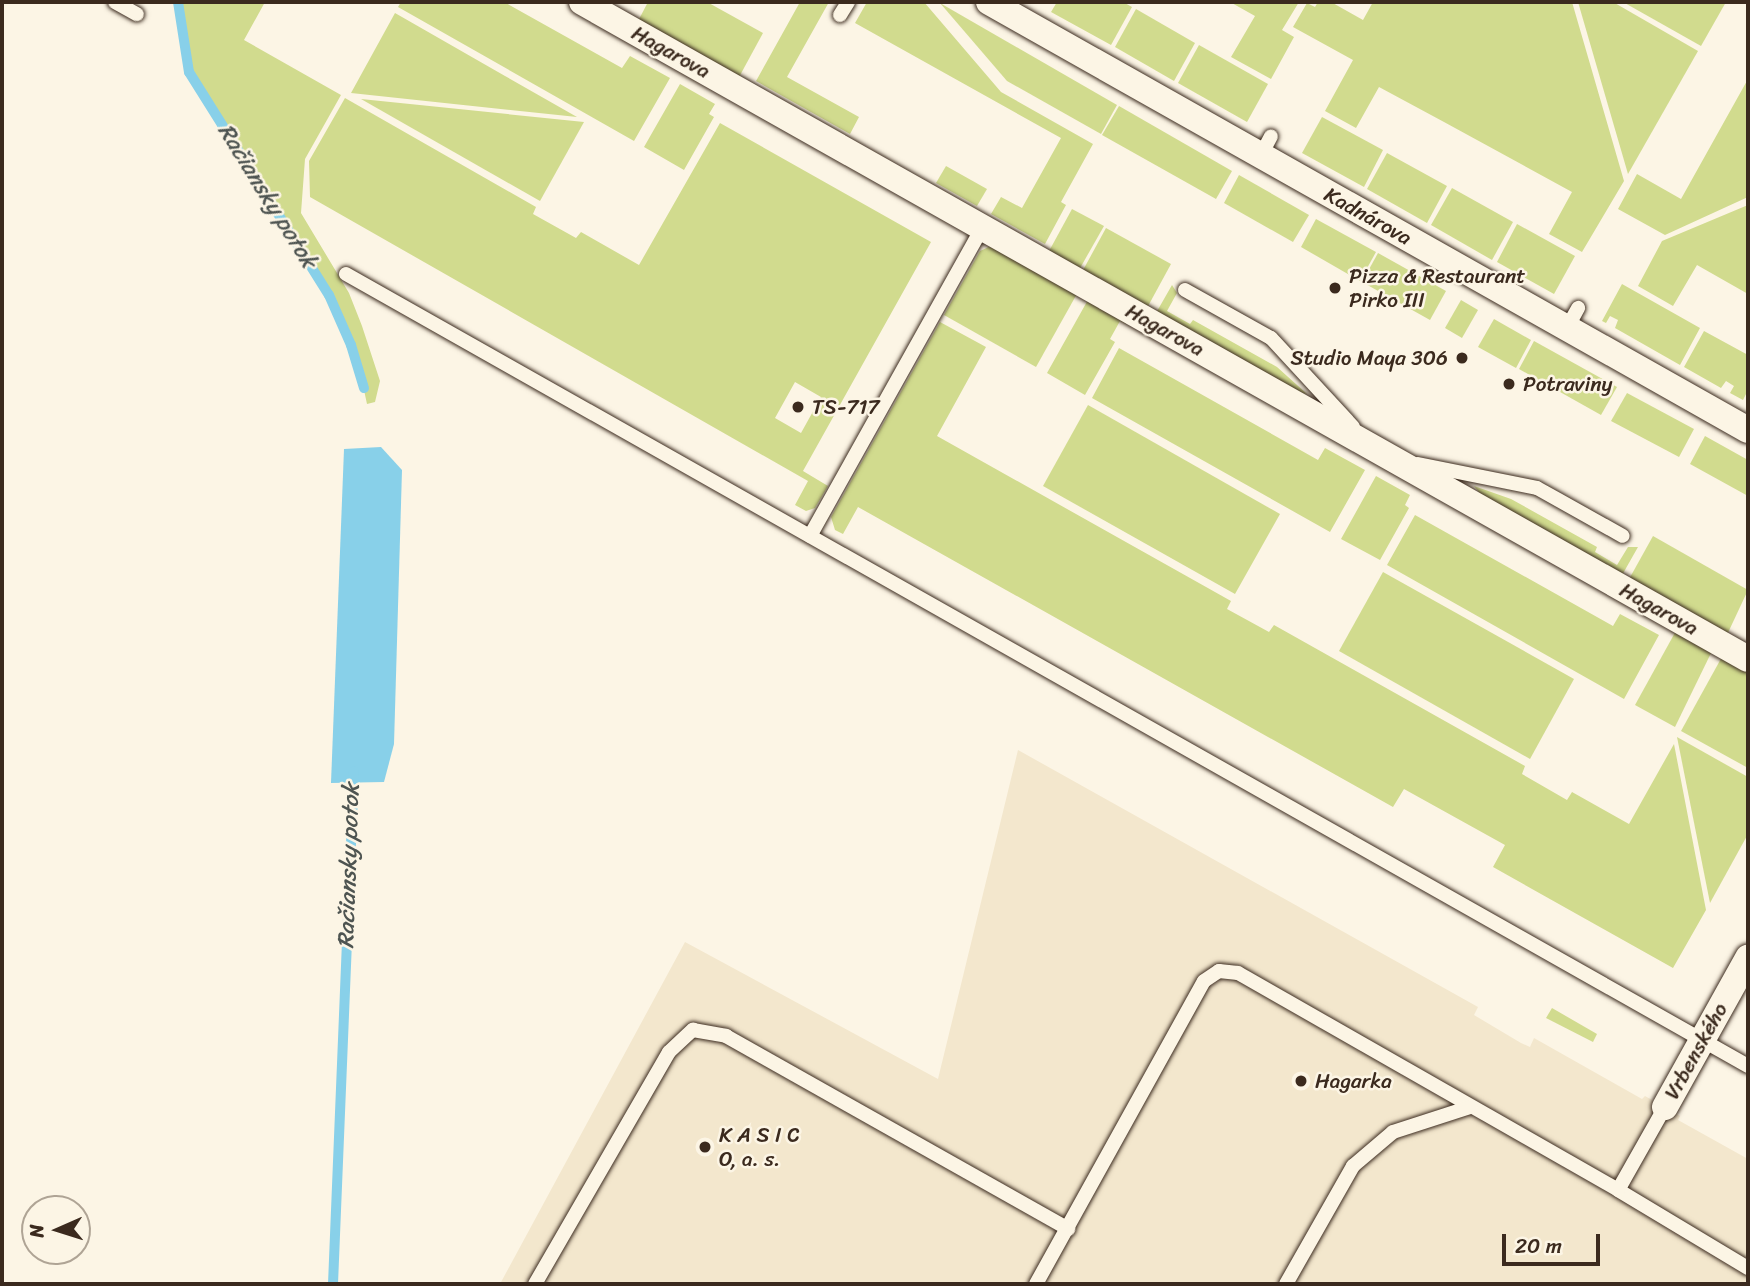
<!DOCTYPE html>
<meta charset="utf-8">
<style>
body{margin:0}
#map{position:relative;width:1750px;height:1286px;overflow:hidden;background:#fcf5e5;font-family:Sriracha,sans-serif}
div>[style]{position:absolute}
.built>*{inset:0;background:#f3e7cd}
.green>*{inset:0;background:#d1db8e}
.water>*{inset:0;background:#88d0e9}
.stream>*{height:10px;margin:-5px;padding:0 5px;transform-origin:5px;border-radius:5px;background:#88d0e9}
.roads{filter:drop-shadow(0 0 2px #3b2a1e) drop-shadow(0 0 2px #3b2a1e)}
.lane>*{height:14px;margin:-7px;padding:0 7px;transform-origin:7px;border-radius:7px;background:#fcf5e5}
.street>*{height:26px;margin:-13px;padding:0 13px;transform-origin:13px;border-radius:13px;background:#fcf5e5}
.dots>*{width:19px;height:19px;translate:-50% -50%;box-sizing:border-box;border:4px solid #fcf5e5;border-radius:50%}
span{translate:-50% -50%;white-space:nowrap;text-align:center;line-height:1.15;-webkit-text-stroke:5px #fcf5e5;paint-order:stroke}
.street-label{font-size:21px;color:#3b2a1e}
.poi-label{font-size:21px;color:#3b2a1e}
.left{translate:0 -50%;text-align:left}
.right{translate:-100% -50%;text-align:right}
.water-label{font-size:23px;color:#4e5451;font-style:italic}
.frame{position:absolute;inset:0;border:4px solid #3b2a1e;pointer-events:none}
.north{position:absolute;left:21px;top:1195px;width:70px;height:70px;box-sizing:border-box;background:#fcf5e5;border:2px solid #afa495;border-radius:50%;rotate:267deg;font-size:19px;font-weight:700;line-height:28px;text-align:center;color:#3b2a1e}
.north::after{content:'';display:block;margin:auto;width:24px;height:32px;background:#3b2a1e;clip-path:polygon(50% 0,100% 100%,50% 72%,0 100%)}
.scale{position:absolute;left:1502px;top:1234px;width:98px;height:32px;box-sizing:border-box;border:4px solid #3b2a1e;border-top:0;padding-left:9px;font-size:21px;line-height:24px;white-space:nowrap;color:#3b2a1e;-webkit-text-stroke:5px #fcf5e5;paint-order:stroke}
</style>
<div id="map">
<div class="built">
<div style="clip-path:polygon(1018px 750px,1478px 1007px,1474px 1015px,1521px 1043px,1530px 1047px,1534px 1038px,1642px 1099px,1645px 1096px,1680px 1116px,1678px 1120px,1748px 1159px,1748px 1284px,500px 1284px,685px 942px,938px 1079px)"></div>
</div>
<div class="green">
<div style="clip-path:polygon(180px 2px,265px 2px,244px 40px,341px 95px,305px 159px,301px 213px,349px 293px,362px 326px,380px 381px,375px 402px,367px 404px,354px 344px,332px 295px,192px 72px)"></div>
<div style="clip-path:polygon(401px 2px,504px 2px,622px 68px,630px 56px,670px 78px,634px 141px,398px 7px)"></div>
<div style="clip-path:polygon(648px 2px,707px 2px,763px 33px,738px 79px,637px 23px)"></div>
<div style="clip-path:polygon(800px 2px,829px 2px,787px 77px,859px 117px,850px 134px,756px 81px)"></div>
<div style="clip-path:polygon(867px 2px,924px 2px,1001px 92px,1093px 144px,1061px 202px,1066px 205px,1045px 244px,991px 214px,1001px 197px,1022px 208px,1061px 138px,855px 23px)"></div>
<div style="clip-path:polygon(1057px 2px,1123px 2px,1132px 7px,1111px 45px,1051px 12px)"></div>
<div style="clip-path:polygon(1230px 2px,1299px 2px,1282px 30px,1294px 37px,1271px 79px,1231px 57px,1255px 16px)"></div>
<div style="clip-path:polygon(1318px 2px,1331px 2px,1363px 20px,1373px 2px,1572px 2px,1624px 181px,1582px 252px,1549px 234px,1572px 192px,1444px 122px,1379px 87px,1356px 128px,1325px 111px,1353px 60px,1293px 27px,1307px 3px,1315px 7px)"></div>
<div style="clip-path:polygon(1578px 2px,1613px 2px,1698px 51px,1628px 174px)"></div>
<div style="clip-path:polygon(1623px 2px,1726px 2px,1701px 46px)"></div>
<div style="clip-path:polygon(940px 3px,1117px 105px,1101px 134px,1007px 81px)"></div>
<div style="clip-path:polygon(1136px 9px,1195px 43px,1174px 81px,1115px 47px)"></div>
<div style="clip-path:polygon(395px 13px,505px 76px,577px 117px,351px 93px)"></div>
<div style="clip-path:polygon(1199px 45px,1268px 84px,1247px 122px,1178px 83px)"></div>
<div style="clip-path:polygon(1748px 79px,1748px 197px,1665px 235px,1618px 209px,1637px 174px,1681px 199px)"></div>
<div style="clip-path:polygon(680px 84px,715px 104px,709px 114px,714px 117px,684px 170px,644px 147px)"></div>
<div style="clip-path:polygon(evenodd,345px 98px,536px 207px,533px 214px,576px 238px,581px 232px,639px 265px,720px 123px,931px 242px,803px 471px,828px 486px,815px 508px,806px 511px,795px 505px,808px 481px,310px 197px,309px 161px,345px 98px,795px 382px,821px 397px,801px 433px,775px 418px,795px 382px)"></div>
<div style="clip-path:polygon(361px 99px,584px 122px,540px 201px)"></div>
<div style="clip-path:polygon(1119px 106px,1232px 171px,1216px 199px,1102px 135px)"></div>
<div style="clip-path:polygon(1322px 117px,1383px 150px,1364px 187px,1302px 153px)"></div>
<div style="clip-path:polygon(1387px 153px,1447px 186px,1427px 223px,1367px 189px)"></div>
<div style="clip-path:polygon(946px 166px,987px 189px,977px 206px,936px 183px)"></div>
<div style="clip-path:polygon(1239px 175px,1309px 215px,1293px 242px,1224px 203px)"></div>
<div style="clip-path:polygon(1452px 188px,1513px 222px,1492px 260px,1431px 225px)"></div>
<div style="clip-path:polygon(1748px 205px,1748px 294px,1697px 265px,1673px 306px,1638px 286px,1662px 241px)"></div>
<div style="clip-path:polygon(1072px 209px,1104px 226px,1079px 270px,1048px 253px)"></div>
<div style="clip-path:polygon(1316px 219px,1376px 252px,1360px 281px,1301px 247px)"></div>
<div style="clip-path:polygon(1517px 224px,1575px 256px,1554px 294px,1497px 262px)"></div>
<div style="clip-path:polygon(1106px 228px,1171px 264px,1147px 308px,1082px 272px)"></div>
<div style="clip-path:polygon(995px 244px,1078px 292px,1036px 367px,944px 315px,980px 251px)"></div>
<div style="clip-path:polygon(1378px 253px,1446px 291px,1430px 320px,1362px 282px)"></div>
<div style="clip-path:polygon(1622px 284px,1700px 328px,1680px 365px,1615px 328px,1618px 320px,1610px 316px,1606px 323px,1602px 321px)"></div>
<div style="clip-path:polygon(1172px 285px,1177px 293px,1167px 311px,1190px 324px,1193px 320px,1277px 367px,1307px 394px,1289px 389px,1156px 313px)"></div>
<div style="clip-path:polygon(1089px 298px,1128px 320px,1126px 324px,1120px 321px,1110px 339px,1115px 342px,1085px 395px,1047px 373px)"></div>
<div style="clip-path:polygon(1461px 300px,1478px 310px,1462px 338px,1445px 328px)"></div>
<div style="clip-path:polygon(1494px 319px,1531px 340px,1516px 368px,1478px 347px)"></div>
<div style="clip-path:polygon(940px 322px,986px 347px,937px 436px,1231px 601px,1227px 609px,1269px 632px,1274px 625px,1525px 766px,1522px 774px,1567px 800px,1572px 792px,1629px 824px,1674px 744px,1706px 910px,1673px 968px,1493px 867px,1505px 845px,1404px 789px,1393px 807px,858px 507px,843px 534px,835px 530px,831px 517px)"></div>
<div style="clip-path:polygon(1704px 331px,1748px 355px,1748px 390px,1743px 400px,1730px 393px,1734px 386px,1726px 381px,1721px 388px,1684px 367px)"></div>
<div style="clip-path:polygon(1534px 341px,1617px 387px,1601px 415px,1519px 369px)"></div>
<div style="clip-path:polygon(1119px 348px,1318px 460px,1325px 448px,1365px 470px,1330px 532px,1092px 398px)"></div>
<div style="clip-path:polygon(1627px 393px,1694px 429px,1679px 457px,1611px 421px)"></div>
<div style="clip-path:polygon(1088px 405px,1280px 514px,1235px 594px,1043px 486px)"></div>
<div style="clip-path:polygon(1705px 436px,1748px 460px,1748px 496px,1690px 464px)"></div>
<div style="clip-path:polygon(1376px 476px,1410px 495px,1405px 505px,1409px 508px,1380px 560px,1341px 539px)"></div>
<div style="clip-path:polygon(1474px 486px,1511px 499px,1597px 547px,1595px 552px,1617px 565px,1628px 547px,1638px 547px,1621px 577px,1485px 500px)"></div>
<div style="clip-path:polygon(1415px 515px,1613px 626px,1620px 614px,1659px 635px,1624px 699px,1387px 565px)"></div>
<div style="clip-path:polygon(1653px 536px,1748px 590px,1726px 637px,1628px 581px)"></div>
<div style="clip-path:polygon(1383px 572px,1574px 679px,1530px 759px,1339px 651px)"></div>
<div style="clip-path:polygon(1677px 629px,1713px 649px,1675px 727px,1635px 705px)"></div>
<div style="clip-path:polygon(1723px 655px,1748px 669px,1748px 768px,1681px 731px)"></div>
<div style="clip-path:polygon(1677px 737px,1748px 777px,1748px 834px,1710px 903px)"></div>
<div style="clip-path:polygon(1552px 1008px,1597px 1034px,1593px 1042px,1546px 1018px)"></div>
</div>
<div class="water">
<div style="clip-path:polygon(381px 447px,402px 470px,394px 744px,384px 782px,331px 783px,344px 449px)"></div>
</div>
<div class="stream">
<div style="left:178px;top:2px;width:71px;rotate:81.1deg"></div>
<div style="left:189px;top:72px;width:263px;rotate:57.9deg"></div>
<div style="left:329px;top:295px;width:55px;rotate:66.3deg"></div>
<div style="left:351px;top:345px;width:45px;rotate:73.2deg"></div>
<div style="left:333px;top:1284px;width:513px;rotate:-87.66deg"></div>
</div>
<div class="roads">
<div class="lane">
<div style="left:115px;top:2px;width:25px;rotate:29deg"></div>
<div style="left:840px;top:15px;width:15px;rotate:-58deg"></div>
<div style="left:1261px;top:155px;width:21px;rotate:-62deg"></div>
<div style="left:346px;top:274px;width:1610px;rotate:29.46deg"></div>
<div style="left:1185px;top:290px;width:98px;rotate:29.2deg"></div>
<div style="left:1271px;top:338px;width:121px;rotate:47.3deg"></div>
<div style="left:1567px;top:328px;width:23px;rotate:-61deg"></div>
<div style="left:1418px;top:464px;width:121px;rotate:11.4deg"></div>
<div style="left:1537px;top:488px;width:98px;rotate:29.2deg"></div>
<div style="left:810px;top:536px;width:354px;rotate:-60.8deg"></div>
<div style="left:1665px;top:1107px;width:95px;rotate:119.5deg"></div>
<div style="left:1618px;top:1190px;width:152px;rotate:31deg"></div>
<div style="left:535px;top:1284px;width:268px;rotate:-60deg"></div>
<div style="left:669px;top:1052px;width:33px;rotate:-43deg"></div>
<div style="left:693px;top:1030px;width:34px;rotate:10deg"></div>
<div style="left:726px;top:1036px;width:393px;rotate:29.4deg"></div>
<div style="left:1036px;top:1284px;width:346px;rotate:-61deg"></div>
<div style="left:1204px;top:981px;width:18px;rotate:-34deg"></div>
<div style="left:1219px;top:971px;width:19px;rotate:6deg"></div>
<div style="left:1238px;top:973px;width:438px;rotate:29.7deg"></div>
<div style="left:1286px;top:1284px;width:136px;rotate:-60.4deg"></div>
<div style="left:1353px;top:1166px;width:52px;rotate:-40.4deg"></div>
<div style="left:1393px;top:1132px;width:81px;rotate:-18deg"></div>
</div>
<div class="street">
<div style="left:582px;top:2px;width:1338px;rotate:29.4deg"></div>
<div style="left:989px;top:2px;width:871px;rotate:29.42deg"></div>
<div style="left:1665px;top:1107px;width:171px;rotate:-60.9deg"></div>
</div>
</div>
<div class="dots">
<div style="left:1335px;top:288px;background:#3b2a1e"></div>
<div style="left:1462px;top:358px;background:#3b2a1e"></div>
<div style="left:1509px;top:384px;background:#3b2a1e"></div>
<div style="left:798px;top:407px;background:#3b2a1e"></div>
<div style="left:1301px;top:1081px;background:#3b2a1e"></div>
<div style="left:705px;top:1147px;background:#3b2a1e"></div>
</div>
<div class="street-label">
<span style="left:671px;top:52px;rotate:29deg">Hagarova</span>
<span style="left:1368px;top:216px;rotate:29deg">Kadnárova</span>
<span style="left:1165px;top:330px;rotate:29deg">Hagarova</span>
<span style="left:1659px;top:609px;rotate:29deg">Hagarova</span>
<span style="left:1696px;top:1051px;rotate:-61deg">Vrbenského</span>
</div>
<div class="poi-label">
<span class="left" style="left:1349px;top:288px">Pizza &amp; Restaurant<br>Pirko III</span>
<span class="right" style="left:1448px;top:358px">Studio Maya 306</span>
<span class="left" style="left:1523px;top:384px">Potraviny</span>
<span class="left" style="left:812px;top:407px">TS-717</span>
<span class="left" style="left:1315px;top:1081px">Hagarka</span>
<span class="left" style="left:719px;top:1147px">K A S I C<br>O, a. s.</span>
</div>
<div class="water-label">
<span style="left:267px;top:196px;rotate:58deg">Račiansky potok</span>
<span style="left:349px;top:866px;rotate:-88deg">Račiansky potok</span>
</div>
<div class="frame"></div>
<div class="north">N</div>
<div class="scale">20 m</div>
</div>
